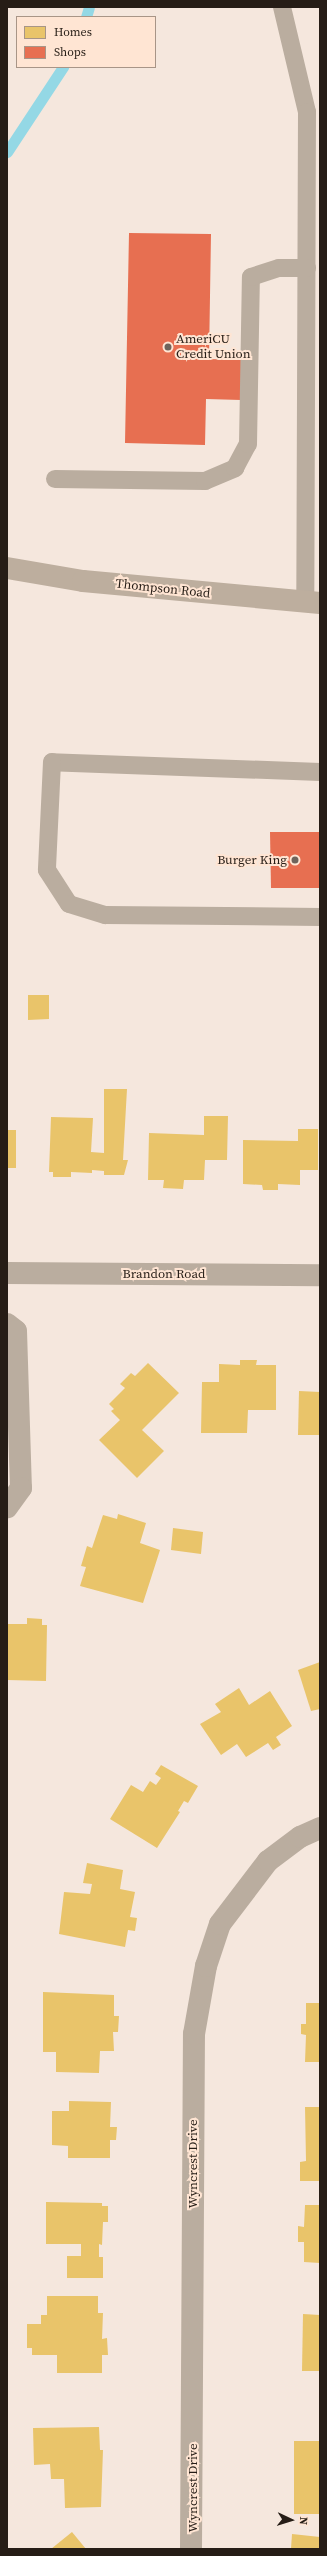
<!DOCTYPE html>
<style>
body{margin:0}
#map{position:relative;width:327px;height:2556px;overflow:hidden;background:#f5e7dd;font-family:"Source Serif 4",serif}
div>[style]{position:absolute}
.homes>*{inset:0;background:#e9c46a}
.shops>*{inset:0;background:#e76f51}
.stream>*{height:11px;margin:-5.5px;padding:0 5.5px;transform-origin:5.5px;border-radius:5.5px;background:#94d8e5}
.lane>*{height:18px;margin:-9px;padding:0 9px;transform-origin:9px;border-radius:9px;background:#baad9f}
.street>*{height:22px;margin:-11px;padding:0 11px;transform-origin:11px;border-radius:11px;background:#baad9f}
.primary>*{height:22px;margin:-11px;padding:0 11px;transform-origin:11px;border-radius:11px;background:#bdae9e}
.dots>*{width:11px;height:11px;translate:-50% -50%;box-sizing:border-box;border:2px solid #ffe5d3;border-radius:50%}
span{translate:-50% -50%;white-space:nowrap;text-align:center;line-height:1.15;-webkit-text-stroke:4px #ffe5d3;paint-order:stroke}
.poi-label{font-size:13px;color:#261d16}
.left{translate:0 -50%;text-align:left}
.right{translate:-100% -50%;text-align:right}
.street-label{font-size:13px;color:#261d16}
.frame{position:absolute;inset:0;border:8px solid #261d16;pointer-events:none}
.legend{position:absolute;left:16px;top:16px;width:140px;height:52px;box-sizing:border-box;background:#ffe5d3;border:1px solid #a89587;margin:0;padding:5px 7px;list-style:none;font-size:12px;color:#261d16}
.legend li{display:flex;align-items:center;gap:8px;height:20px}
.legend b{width:20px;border:1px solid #a89587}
.north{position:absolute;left:271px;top:2500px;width:40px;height:40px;-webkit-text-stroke:3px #ffe5d3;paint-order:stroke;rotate:94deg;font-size:11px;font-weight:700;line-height:16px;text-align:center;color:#261d16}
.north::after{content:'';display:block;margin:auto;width:14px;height:18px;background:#261d16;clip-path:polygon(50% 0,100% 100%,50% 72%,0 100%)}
</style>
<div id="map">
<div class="homes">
<div style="clip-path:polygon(28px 995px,49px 995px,49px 1019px,28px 1020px)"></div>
<div style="clip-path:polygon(104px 1089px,127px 1089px,123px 1160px,128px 1160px,124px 1175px,104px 1175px,104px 1171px,92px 1170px,92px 1173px,71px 1172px,71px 1177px,53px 1177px,53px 1172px,49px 1172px,51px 1117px,93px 1118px,91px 1152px,104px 1153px)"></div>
<div style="clip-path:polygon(204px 1116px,228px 1116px,227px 1160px,205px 1160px,204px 1180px,184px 1180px,183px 1189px,163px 1188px,164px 1180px,148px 1180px,149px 1133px,204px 1135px)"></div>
<div style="clip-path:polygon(298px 1129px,318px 1129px,318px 1170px,300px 1170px,300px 1185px,278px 1184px,278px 1190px,263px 1190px,262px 1185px,243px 1184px,243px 1140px,298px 1141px)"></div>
<div style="clip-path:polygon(7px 1130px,16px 1130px,16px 1168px,7px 1168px)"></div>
<div style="clip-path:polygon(240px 1360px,257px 1360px,256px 1365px,276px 1365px,276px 1410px,248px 1410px,247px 1433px,201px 1433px,202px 1382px,219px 1382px,219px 1364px,240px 1365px)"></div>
<div style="clip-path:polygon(148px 1363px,179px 1393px,142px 1430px,164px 1451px,137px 1478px,99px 1440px,120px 1420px,111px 1411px,114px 1409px,109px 1404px,125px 1388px,120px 1384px,131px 1373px,135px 1376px)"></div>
<div style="clip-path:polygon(299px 1391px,320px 1392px,320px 1435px,298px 1435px)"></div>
<div style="clip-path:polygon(118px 1514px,146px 1523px,140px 1543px,160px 1550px,143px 1603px,80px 1586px,86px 1567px,81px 1566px,87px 1546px,92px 1548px,103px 1515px,117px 1519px)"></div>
<div style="clip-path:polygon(173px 1528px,203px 1532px,201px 1554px,171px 1550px)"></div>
<div style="clip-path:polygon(27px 1618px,42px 1619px,42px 1625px,47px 1625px,46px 1681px,7px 1680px,7px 1624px,27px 1624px)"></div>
<div style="clip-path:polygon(320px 1662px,320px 1709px,311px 1711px,298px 1670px)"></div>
<div style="clip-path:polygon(239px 1688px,249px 1705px,270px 1691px,292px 1726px,276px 1737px,281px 1745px,273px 1750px,268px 1743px,246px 1757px,237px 1744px,221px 1755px,200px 1724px,221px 1712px,215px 1704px)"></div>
<div style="clip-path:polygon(161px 1765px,198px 1786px,188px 1803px,184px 1801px,178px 1811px,180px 1812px,157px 1848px,110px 1819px,131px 1785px,143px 1792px,150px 1781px,156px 1785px,161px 1778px,155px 1774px)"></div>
<div style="clip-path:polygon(87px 1863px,123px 1870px,120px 1889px,135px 1892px,130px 1917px,137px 1918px,135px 1931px,128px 1930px,125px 1947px,59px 1934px,64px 1892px,90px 1894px,92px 1884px,83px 1883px)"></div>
<div style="clip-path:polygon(43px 1992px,114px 1995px,114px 2016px,119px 2016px,118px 2032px,113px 2032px,114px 2051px,100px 2051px,99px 2073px,56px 2072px,56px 2052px,43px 2052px)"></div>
<div style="clip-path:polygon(306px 2003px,320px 2003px,320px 2062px,305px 2062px,306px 2035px,301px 2034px,301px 2024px,306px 2024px)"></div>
<div style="clip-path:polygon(69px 2101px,111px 2102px,110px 2127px,117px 2127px,116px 2140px,110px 2140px,110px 2158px,68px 2158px,68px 2146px,52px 2145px,52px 2111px,69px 2111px)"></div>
<div style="clip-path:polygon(305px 2107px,320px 2107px,320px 2181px,300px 2181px,300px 2162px,306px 2161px)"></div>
<div style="clip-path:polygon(46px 2202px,102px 2203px,102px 2206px,108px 2206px,108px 2222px,103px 2222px,102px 2245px,99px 2244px,99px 2257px,103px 2257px,103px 2278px,67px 2278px,67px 2256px,81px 2256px,81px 2244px,46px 2244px)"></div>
<div style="clip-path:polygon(305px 2205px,320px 2205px,320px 2263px,304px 2262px,304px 2242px,298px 2242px,298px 2226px,304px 2227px)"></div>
<div style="clip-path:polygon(47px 2296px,98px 2296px,98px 2313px,103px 2313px,102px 2339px,107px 2338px,108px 2355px,102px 2355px,102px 2373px,57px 2373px,57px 2355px,32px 2355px,32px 2348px,27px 2348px,27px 2324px,41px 2324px,41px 2315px,47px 2315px)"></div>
<div style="clip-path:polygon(303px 2314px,320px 2315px,320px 2371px,302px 2371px)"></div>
<div style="clip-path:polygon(99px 2427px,100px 2450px,103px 2450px,101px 2507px,65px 2508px,64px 2479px,51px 2479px,50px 2464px,34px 2465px,33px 2428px)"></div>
<div style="clip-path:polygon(294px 2441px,320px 2441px,320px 2514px,294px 2514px)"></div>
<div style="clip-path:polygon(72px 2532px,86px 2549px,51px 2549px)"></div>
<div style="clip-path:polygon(292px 2534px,320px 2537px,320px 2549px,291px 2549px)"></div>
</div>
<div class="shops">
<div style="clip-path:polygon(129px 233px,211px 234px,209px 359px,241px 360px,241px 400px,206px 399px,205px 445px,125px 443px)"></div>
<div style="clip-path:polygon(270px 832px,320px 832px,320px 888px,271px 888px)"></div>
</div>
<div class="stream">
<div style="left:86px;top:17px;width:10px;rotate:-73deg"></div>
<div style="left:7px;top:152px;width:102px;rotate:-56.6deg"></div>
</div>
<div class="lane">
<div style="left:282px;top:7px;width:108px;rotate:76.6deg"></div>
<div style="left:307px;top:112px;width:491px;rotate:90.2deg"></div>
<div style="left:55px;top:479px;width:150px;rotate:0.8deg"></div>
<div style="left:205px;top:481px;width:33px;rotate:-23deg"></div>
<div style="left:235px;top:468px;width:27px;rotate:-62deg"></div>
<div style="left:248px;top:444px;width:167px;rotate:-89deg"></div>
<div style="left:251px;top:277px;width:29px;rotate:-18deg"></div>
<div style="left:279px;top:268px;width:28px"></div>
<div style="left:320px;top:772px;width:268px;rotate:-177.9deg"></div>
<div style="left:52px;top:762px;width:108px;rotate:92.7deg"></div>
<div style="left:47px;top:870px;width:40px;rotate:57.1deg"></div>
<div style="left:69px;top:904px;width:38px;rotate:17deg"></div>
<div style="left:105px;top:915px;width:215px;rotate:0.5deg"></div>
</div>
<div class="street">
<div style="left:7px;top:1273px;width:313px;rotate:0.4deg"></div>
<div style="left:7px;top:1324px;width:11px;rotate:38deg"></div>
<div style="left:16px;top:1331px;width:157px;rotate:88.2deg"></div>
<div style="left:21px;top:1488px;width:24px;rotate:126deg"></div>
<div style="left:191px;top:2549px;width:515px;rotate:-89.67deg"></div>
<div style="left:194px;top:2034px;width:69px;rotate:-80deg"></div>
<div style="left:206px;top:1966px;width:44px;rotate:-71.6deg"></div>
<div style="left:220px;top:1924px;width:79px;rotate:-52.7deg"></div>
<div style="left:268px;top:1861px;width:40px;rotate:-37deg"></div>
<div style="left:300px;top:1837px;width:22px;rotate:-24deg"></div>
</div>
<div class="primary">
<div style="left:7px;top:568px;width:77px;rotate:9.7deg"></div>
<div style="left:83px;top:581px;width:238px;rotate:5.3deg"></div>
</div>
<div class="dots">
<div style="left:168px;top:347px;background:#6e645c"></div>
<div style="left:295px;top:860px;background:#6e645c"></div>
</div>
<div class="poi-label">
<span class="left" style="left:176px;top:347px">AmeriCU<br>Credit Union</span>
<span class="right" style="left:287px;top:860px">Burger King</span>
</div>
<div class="street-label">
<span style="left:163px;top:589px;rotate:6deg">Thompson Road</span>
<span style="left:164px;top:1274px">Brandon Road</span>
<span style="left:193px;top:2164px;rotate:-90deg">Wyncrest Drive</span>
<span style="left:193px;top:2488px;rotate:-90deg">Wyncrest Drive</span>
</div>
<div class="frame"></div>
<ul class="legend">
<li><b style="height:11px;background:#e9c46a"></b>Homes</li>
<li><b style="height:11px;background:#e76f51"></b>Shops</li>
</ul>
<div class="north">N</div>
</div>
